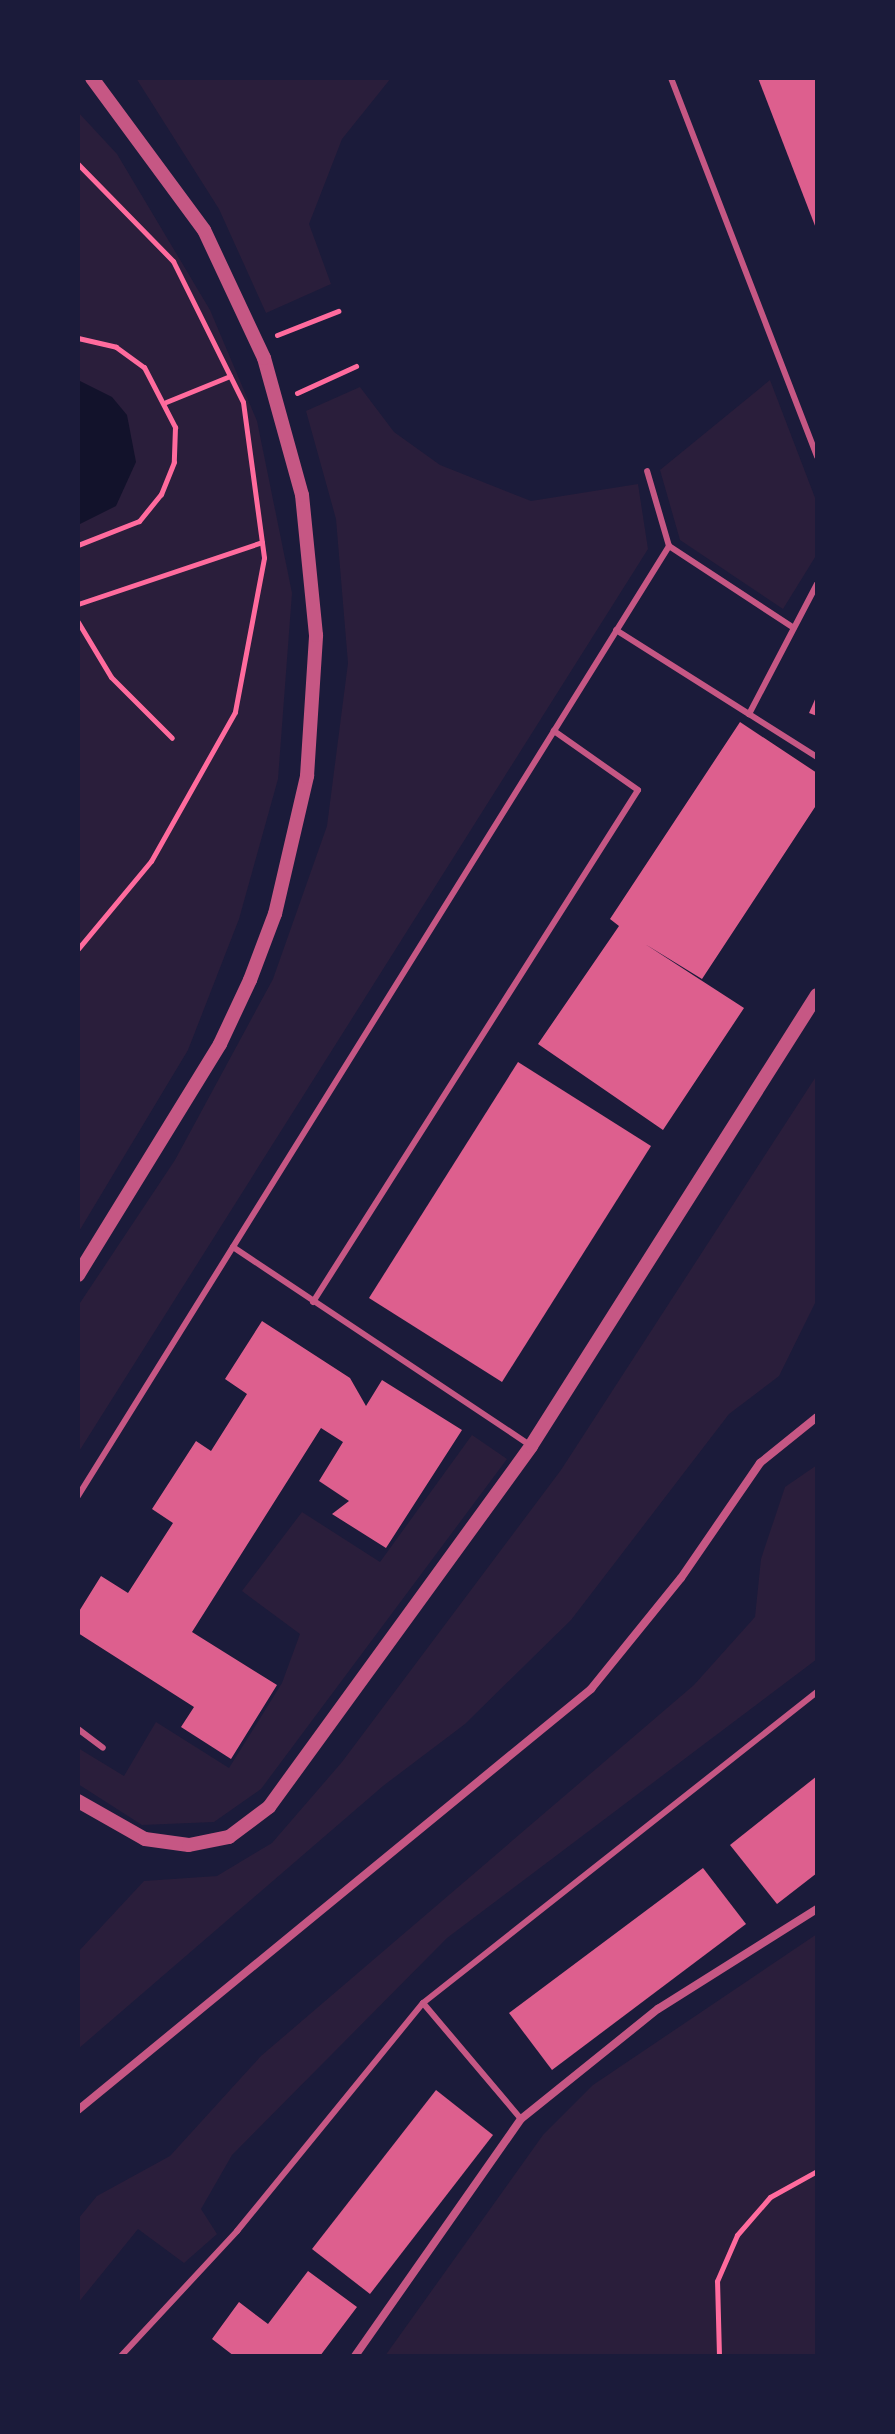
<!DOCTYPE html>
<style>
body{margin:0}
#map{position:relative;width:895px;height:2434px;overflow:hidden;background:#1b1b3a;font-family:Montserrat,sans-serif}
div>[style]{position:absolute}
.green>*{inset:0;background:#2a1e3b}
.water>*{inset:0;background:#12122b}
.building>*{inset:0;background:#dd5f8e}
.path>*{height:5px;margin:-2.5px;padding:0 2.5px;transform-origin:2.5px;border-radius:2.5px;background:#ff6b9d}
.service>*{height:6px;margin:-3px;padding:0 3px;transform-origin:3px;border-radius:3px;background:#c65784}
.minor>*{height:8px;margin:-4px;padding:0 4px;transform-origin:4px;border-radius:4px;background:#c65784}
.tertiary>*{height:14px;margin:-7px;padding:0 7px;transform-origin:7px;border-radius:7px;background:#c65784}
span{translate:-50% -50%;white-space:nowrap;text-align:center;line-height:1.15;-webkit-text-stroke:8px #1b1b3a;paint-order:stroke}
.frame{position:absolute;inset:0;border:80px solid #1b1b3a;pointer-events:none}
</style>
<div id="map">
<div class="green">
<div style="clip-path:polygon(136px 78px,391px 78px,342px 139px,309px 224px,331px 284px,266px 313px,219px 209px)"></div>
<div style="clip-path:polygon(78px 112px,117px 154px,210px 310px,257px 421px,292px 593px,278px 779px,239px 919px,188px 1050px,78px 1233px)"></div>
<div style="clip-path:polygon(770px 380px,817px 503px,817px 554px,783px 609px,680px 540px,660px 470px)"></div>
<div style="clip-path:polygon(360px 387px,394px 432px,440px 465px,531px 501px,638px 484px,648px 549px,78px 1453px,78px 1306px,175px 1160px,273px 979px,327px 826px,348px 663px,336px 519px,306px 411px)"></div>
<div style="clip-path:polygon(817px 1075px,817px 1299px,779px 1376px,729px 1414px,571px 1620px,465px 1724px,383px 1786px,78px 2049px,78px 1952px,144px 1881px,217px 1876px,272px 1843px,342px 1762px,561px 1470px)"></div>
<div style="clip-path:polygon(472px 1435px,507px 1459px,261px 1789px,214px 1822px,142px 1825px,78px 1784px,78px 1748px,124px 1776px,156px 1722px,229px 1768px,282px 1683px,300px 1634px,242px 1591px,302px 1512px,380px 1562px)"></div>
<div style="clip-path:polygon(817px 1465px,817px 1659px,447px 1938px,232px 2155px,201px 2209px,217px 2234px,184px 2263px,138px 2229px,78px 2303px,78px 2219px,97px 2196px,170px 2156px,261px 2056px,694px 1685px,755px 1617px,761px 1559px,785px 1487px)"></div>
<div style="clip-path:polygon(817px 1934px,817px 2356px,385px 2356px,543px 2135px,593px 2085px)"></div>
</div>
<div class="water">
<div style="clip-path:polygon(78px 380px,112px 397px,127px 415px,136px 462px,116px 506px,78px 525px)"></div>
</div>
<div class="building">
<div style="clip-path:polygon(758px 78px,817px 78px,817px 231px)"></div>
<div style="clip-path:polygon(817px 695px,817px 716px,809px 713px)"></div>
<div style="clip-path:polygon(740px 722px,817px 773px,817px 804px,702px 979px,645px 944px,744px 1008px,663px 1130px,538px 1044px,619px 926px,610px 919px)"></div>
<div style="clip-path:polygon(518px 1062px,651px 1146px,502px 1382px,369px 1298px)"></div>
<div style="clip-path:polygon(262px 1321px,350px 1378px,366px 1406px,382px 1380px,462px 1430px,386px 1548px,332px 1514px,349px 1501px,319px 1481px,343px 1442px,321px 1428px,192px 1632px,277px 1685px,231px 1759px,181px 1727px,194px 1707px,78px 1633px,78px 1613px,101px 1576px,128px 1593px,173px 1523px,152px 1509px,196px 1441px,211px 1451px,247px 1394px,225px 1379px)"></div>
<div style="clip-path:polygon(817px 1776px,817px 1873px,777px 1904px,730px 1845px)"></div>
<div style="clip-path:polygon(703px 1868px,746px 1924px,552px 2070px,509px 2013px)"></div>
<div style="clip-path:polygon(436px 2090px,493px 2135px,370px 2294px,312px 2249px)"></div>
<div style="clip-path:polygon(308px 2271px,357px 2307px,320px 2356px,234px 2356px,212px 2339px,239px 2302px,268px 2324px)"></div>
</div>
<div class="path">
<div style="left:78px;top:164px;width:136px;rotate:45.6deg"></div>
<div style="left:173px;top:261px;width:157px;rotate:63.6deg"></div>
<div style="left:243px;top:402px;width:157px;rotate:82.3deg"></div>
<div style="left:264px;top:558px;width:157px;rotate:100.7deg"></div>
<div style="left:235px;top:712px;width:171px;rotate:119.4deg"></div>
<div style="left:151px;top:861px;width:114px;rotate:129.7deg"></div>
<div style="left:277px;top:335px;width:66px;rotate:-21.5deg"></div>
<div style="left:78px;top:338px;width:39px;rotate:13deg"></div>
<div style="left:116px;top:347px;width:34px;rotate:36deg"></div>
<div style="left:144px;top:367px;width:68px;rotate:62.7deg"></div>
<div style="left:175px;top:427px;width:35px;rotate:92deg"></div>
<div style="left:174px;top:462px;width:35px;rotate:112deg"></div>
<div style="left:161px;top:494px;width:35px;rotate:129deg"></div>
<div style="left:139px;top:521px;width:66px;rotate:158.5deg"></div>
<div style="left:297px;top:393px;width:65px;rotate:-24.6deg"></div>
<div style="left:166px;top:402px;width:69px;rotate:-22.1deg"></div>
<div style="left:78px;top:604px;width:194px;rotate:-18.6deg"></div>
<div style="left:78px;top:622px;width:64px;rotate:59deg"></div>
<div style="left:111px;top:677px;width:86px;rotate:45deg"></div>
<div style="left:719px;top:2356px;width:75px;rotate:-91.5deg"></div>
<div style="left:717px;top:2281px;width:50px;rotate:-66.5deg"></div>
<div style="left:737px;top:2235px;width:50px;rotate:-49deg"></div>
<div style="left:770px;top:2197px;width:54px;rotate:-29deg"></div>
</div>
<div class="service">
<div style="left:671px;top:78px;width:406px;rotate:68.9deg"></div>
<div style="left:669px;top:546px;width:149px;rotate:33.3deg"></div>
<div style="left:817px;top:584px;width:147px;rotate:117.6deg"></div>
<div style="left:749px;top:714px;width:80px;rotate:32.3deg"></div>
<div style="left:616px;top:630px;width:157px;rotate:32.3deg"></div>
<div style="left:233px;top:1247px;width:358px;rotate:33.7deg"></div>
<div style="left:313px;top:1302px;width:606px;rotate:-57.59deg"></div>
<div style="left:638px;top:790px;width:103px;rotate:-144.9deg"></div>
<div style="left:78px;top:1496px;width:1119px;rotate:-58.11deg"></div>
<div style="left:669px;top:546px;width:78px;rotate:-106.3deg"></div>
<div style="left:78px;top:1729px;width:31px;rotate:37deg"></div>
<div style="left:423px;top:2003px;width:152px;rotate:49.8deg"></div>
<div style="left:121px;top:2356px;width:171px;rotate:-47.1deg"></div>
<div style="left:237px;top:2231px;width:294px;rotate:-50.8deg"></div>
<div style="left:423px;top:2003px;width:502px;rotate:-38.29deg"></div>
</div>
<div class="minor">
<div style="left:78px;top:2110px;width:664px;rotate:-39.37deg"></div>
<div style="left:591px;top:1689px;width:143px;rotate:-51deg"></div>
<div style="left:681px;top:1578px;width:140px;rotate:-55.5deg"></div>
<div style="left:760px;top:1463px;width:73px;rotate:-38.9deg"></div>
<div style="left:355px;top:2356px;width:289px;rotate:-55deg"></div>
<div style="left:521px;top:2119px;width:176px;rotate:-38.8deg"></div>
<div style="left:658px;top:2009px;width:188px;rotate:-32.2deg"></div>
</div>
<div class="tertiary">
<div style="left:78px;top:1275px;width:271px;rotate:-58.4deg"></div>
<div style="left:220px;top:1044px;width:71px;rotate:-64.9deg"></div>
<div style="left:250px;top:980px;width:71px;rotate:-69.3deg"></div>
<div style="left:275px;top:914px;width:142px;rotate:-76.9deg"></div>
<div style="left:307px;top:776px;width:141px;rotate:-86.3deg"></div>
<div style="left:316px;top:635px;width:141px;rotate:-95.7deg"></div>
<div style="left:302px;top:495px;width:142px;rotate:-105.5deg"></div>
<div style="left:264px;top:358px;width:141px;rotate:-115.1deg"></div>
<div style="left:204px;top:230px;width:189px;rotate:-126.4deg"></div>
<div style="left:78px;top:1801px;width:77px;rotate:29.6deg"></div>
<div style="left:145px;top:1839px;width:44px;rotate:7.8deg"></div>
<div style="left:189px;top:1845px;width:41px;rotate:-11.3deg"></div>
<div style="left:229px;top:1837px;width:50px;rotate:-36.9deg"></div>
<div style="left:269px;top:1807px;width:446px;rotate:-54deg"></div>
<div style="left:531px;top:1446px;width:534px;rotate:-57.62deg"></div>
</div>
<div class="frame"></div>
</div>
